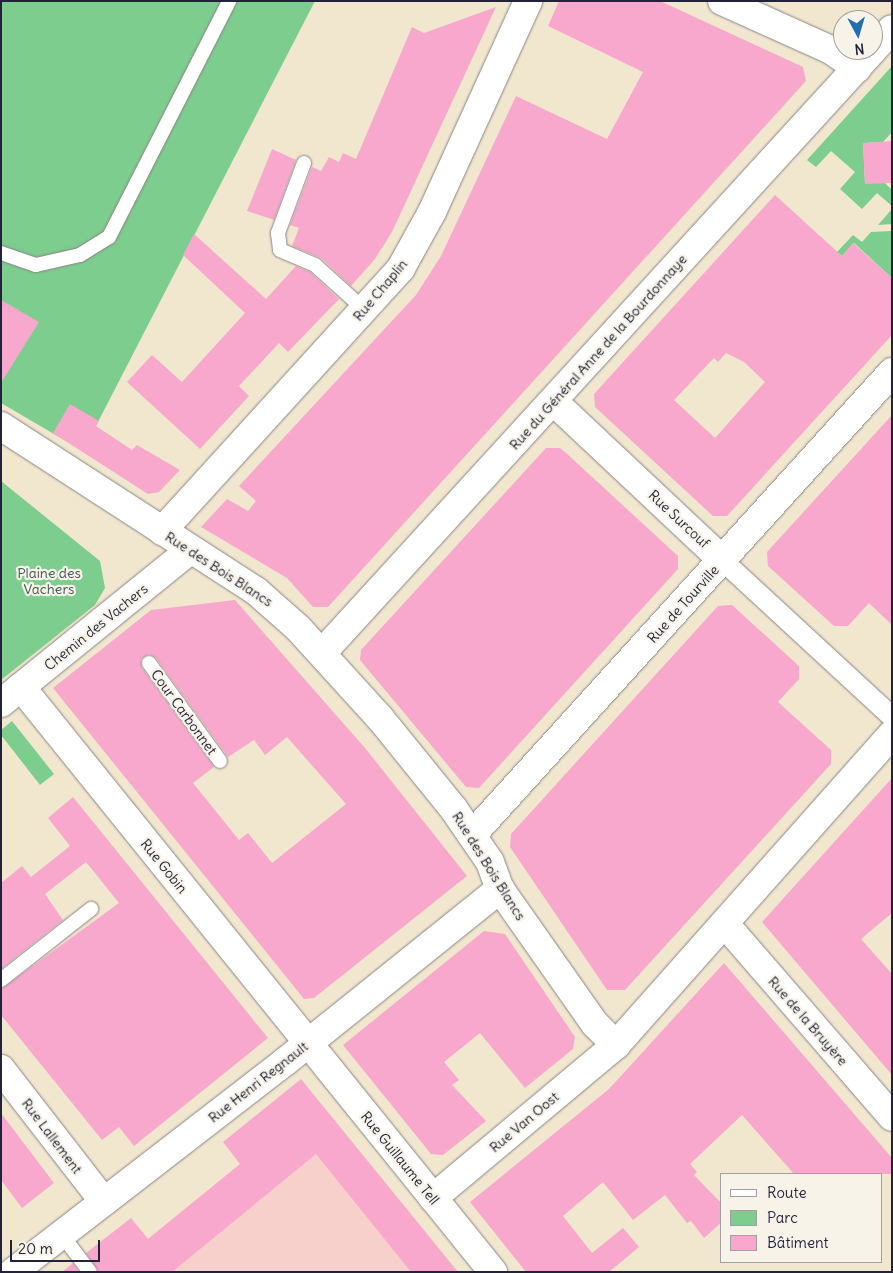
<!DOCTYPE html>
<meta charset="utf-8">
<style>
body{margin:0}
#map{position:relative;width:893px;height:1273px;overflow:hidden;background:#f1e7cf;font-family:Delius,sans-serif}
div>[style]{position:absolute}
.built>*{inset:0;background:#f7d0cc}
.green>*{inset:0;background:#7ccd8e}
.building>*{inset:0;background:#f8a8cc}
.roads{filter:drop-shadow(0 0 1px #8a8485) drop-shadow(0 0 1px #8a8485)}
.service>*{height:14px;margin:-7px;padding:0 7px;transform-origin:7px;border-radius:7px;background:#fff}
.pedestrian>*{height:20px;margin:-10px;padding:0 10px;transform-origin:10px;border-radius:10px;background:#fff}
.minor>*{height:28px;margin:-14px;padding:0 14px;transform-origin:14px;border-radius:14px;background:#fff}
span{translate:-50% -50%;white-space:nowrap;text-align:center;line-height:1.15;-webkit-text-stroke:4.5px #f7f3e8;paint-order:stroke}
.street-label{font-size:14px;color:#22223b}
.park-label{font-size:14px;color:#3d5554}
.frame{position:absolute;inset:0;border:2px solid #22223b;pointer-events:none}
.legend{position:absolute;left:720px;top:1173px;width:162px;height:90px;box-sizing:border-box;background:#f7f3e8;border:1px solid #a29fa3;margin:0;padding:6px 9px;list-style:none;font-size:15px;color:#22223b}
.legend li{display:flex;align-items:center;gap:10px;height:25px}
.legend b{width:25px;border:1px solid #a29fa3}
.north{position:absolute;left:833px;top:10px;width:50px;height:50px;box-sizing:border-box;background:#f7f3e8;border:1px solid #a29fa3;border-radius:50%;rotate:174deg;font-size:14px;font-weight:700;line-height:20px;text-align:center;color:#22223b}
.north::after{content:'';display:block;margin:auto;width:18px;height:22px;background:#1f6fb2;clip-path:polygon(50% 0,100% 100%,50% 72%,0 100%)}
.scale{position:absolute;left:10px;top:1240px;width:90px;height:22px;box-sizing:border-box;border:2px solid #22223b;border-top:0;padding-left:6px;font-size:15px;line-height:18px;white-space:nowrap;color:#22223b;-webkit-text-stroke:4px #f7f3e8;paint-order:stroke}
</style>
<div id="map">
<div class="built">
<div style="clip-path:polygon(318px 1101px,458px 1272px,175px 1272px,148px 1239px)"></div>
</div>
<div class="green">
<div style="clip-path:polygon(1px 1px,315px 1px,83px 451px,1px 403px)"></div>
<div style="clip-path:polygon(892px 66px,892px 132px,883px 142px,863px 143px,865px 183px,885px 183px,892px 190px,892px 206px,877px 193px,862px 209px,840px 189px,855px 172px,831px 151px,816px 167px,807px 160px)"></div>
<div style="clip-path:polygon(892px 209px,892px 224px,878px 225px)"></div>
<div style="clip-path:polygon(892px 231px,892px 278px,854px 243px,842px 256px,837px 252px,853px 235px,862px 242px,871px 232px)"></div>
<div style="clip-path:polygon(1px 481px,100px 561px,105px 588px,95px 605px,1px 680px)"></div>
<div style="clip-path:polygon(12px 721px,54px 774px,40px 785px,1px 735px,1px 730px)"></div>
</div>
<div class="building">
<div style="clip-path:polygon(559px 1px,660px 1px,803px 67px,806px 81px,328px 607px,313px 607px,287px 578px,201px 527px,227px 499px,248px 511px,256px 501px,239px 486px,416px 295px,441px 256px,516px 96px,607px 139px,643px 72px,548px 26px)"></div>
<div style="clip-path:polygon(496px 7px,392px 232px,375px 259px,351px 286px,321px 258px,292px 246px,299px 228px,290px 225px,312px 167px,321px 171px,329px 157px,339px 162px,343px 153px,356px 159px,412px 27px,424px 33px)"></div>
<div style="clip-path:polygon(892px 141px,892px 183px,865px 184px,863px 143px)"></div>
<div style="clip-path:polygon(272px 149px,296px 160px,274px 220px,247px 211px)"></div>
<div style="clip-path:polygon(evenodd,775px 195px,842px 256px,853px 243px,892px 278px,892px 335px,727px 516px,713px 516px,595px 407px,594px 394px,775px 195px,726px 353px,744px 362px,765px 382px,715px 438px,674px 400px,714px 358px,718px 362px,726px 353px)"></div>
<div style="clip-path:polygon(194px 234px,266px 299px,296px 266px,310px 272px,339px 299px,288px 352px,279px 343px,239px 386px,249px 396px,200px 449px,127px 382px,152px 355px,182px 382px,245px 313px,183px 255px)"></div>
<div style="clip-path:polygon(1px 300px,39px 322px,1px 383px)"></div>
<div style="clip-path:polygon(70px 404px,99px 421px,96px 426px,132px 450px,137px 445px,180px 470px,159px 492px,148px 494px,53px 433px)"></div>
<div style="clip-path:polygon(892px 415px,892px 625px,869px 603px,848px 626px,834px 626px,768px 566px,767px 552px)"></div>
<div style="clip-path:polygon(546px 448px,560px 448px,565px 452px,678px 556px,678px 569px,479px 788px,466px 787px,360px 660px,361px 650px)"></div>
<div style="clip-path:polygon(evenodd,235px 600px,365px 748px,467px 876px,314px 998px,304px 999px,53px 688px,151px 610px,235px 600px,149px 654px,156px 658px,228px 757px,254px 740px,265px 755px,287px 737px,346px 804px,272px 863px,248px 833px,239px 840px,193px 783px,214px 767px,142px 668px,141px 659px,149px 654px)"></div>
<div style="clip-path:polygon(732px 605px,799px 666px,799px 679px,778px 702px,831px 750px,831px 764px,625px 990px,607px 990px,510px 847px,511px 834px,718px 606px)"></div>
<div style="clip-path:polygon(892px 778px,892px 913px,861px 939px,892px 974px,892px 1075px,762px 922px)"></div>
<div style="clip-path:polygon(73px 797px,268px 1038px,134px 1146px,119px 1127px,102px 1140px,1px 1015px,1px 989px,119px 903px,86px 862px,45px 894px,63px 920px,1px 969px,1px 883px,22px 866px,31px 877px,70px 846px,48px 818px)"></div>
<div style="clip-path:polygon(484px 931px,505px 934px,575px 1037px,573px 1049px,525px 1088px,480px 1033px,444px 1062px,459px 1080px,452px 1085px,486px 1121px,443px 1155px,431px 1154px,343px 1045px)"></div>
<div style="clip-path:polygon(724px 963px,892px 1158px,892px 1174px,794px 1174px,742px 1115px,690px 1164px,697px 1172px,694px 1175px,722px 1204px,722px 1222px,704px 1238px,691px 1221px,687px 1223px,665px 1195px,633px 1220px,603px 1182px,563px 1216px,592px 1253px,623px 1228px,639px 1247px,609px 1272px,526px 1272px,470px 1202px,609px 1089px)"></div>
<div style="clip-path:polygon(301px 1079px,458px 1272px,411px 1272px,316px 1154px,172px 1272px,99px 1272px,86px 1253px,131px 1218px,148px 1239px,240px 1164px,223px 1142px)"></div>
<div style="clip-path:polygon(1px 1113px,54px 1183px,22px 1208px,1px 1180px)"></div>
<div style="clip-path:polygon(73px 1263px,79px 1272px,62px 1272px)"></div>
</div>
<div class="roads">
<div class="service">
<div style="left:304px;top:163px;width:75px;rotate:110.4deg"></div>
<div style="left:278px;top:233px;width:17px;rotate:83deg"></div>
<div style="left:280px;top:250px;width:38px;rotate:23deg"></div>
<div style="left:315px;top:265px;width:67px;rotate:42deg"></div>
<div style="left:1px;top:253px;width:37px;rotate:19deg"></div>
<div style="left:36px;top:265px;width:45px;rotate:-12.8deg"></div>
<div style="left:80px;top:255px;width:34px;rotate:-32deg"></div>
<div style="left:109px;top:237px;width:265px;rotate:-63deg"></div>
<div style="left:149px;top:663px;width:121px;rotate:54.1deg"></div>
<div style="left:1px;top:980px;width:115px;rotate:-38.3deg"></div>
<div style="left:62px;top:1235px;width:46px;rotate:52.9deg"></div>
</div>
<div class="pedestrian">
<div style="left:722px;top:560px;width:231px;rotate:42.7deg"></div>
</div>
<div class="minor">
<div style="left:722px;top:1px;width:120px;rotate:24.2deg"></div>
<div style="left:831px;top:50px;width:32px;rotate:35deg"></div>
<div style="left:873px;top:50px;width:28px;rotate:-48deg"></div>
<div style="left:554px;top:402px;width:231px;rotate:43.2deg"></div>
<div style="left:1px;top:426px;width:304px;rotate:32.9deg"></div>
<div style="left:256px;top:591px;width:56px;rotate:41.4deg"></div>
<div style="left:298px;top:628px;width:122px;rotate:47.7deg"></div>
<div style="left:380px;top:718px;width:116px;rotate:51deg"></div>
<div style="left:453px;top:808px;width:65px;rotate:55.6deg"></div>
<div style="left:490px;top:862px;width:29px;rotate:70deg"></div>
<div style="left:500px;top:889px;width:165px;rotate:54.9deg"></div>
<div style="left:595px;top:1024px;width:30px;rotate:45deg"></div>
<div style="left:162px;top:531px;width:355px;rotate:-47.7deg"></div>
<div style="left:401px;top:268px;width:64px;rotate:-61deg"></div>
<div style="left:432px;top:212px;width:232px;rotate:-65.5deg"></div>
<div style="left:322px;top:653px;width:817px;rotate:-47.58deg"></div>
<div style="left:21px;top:687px;width:752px;rotate:51.1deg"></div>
<div style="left:1px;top:703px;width:243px;rotate:-39deg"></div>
<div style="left:473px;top:834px;width:624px;rotate:-47.79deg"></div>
<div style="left:725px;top:924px;width:255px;rotate:49.1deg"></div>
<div style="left:1px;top:1069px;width:168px;rotate:52.2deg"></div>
<div style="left:433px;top:1198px;width:239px;rotate:-39.9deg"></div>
<div style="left:616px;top:1045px;width:416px;rotate:-48.4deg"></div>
<div style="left:13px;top:1272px;width:345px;rotate:-37.7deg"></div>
<div style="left:286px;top:1061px;width:275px;rotate:-38.8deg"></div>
</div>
</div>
<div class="street-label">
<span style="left:380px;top:290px;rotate:-50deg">Rue Chaplin</span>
<span style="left:598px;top:352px;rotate:-48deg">Rue du Général Anne de la Bourdonnaye</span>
<span style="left:679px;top:519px;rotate:43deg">Rue Surcouf</span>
<span style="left:219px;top:569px;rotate:33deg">Rue des Bois Blancs</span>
<span style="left:683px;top:604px;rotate:-48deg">Rue de Tourville</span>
<span style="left:96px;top:627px;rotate:-39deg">Chemin des Vachers</span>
<span style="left:184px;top:712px;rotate:54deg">Cour Carbonnet</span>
<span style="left:164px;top:866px;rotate:51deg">Rue Gobin</span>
<span style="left:489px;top:866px;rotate:58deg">Rue des Bois Blancs</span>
<span style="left:808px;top:1021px;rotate:49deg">Rue de la Bruyère</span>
<span style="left:258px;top:1082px;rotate:-38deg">Rue Henri Regnault</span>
<span style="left:524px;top:1122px;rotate:-40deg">Rue Van Oost</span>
<span style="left:52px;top:1136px;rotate:53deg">Rue Lallement</span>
<span style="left:400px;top:1158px;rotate:51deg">Rue Guillaume Tell</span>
</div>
<div class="park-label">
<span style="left:49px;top:581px">Plaine des<br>Vachers</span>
</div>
<div class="frame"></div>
<ul class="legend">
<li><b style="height:6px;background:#fff"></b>Route</li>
<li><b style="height:14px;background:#7ccd8e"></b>Parc</li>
<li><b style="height:14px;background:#f8a8cc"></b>Bâtiment</li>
</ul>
<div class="north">N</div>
<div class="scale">20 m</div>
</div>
